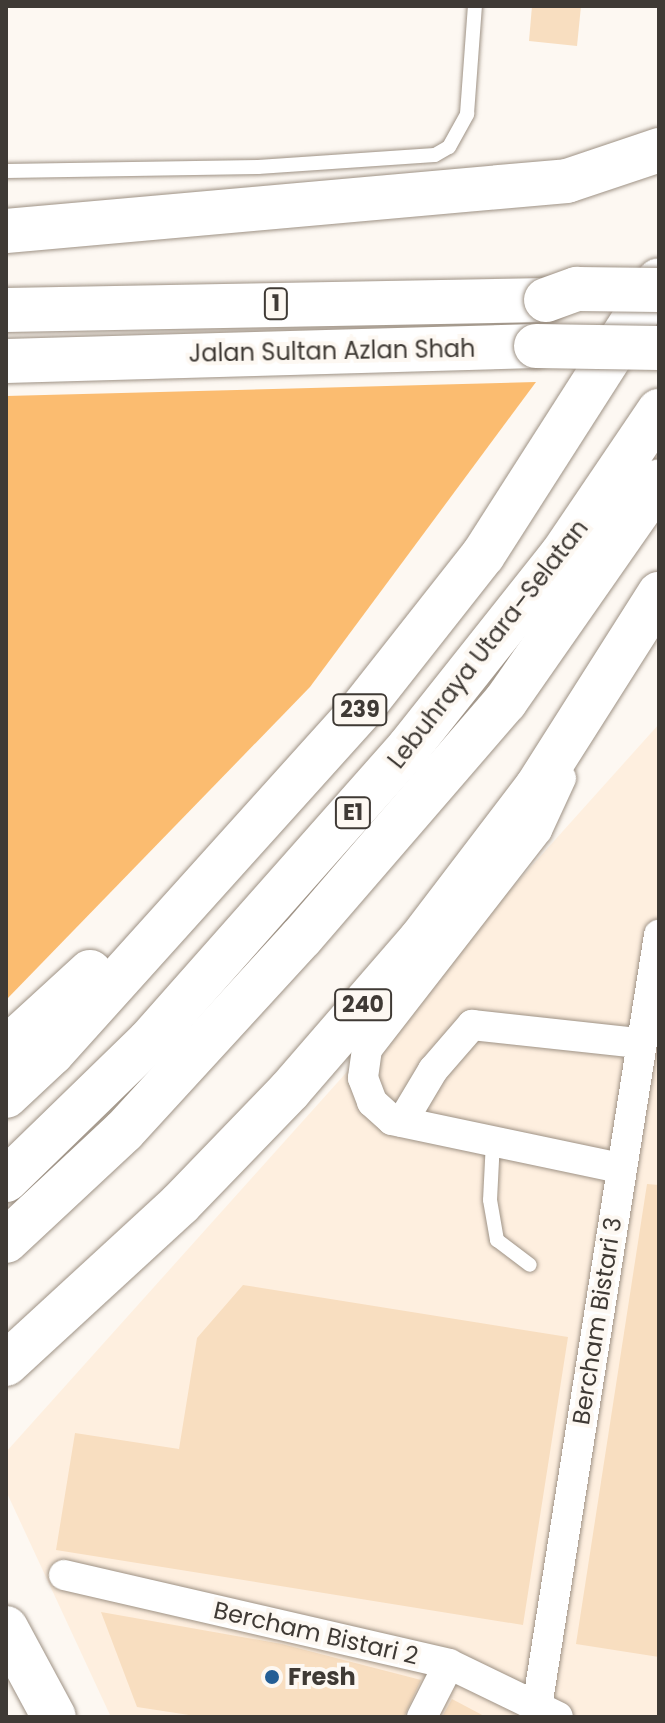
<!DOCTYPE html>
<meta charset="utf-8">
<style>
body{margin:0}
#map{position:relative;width:665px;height:1723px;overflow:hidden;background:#fdf8f2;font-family:Poppins,sans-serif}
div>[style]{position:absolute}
.built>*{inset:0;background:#feefdf}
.green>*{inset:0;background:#fbbc70}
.building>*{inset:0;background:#f8dec0}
.roads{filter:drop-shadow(0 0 2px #9e9285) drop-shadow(0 0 2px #9e9285)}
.lane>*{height:14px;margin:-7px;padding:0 7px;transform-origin:7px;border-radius:7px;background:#fff}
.street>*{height:30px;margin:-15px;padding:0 15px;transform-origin:15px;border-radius:15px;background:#fff}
.primary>*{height:44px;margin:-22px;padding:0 22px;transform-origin:22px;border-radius:22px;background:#fff}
.highway>*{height:44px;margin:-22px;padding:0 22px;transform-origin:22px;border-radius:22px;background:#fff}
.bridges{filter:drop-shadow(0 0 2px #9e9285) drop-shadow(0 0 2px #9e9285)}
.primary-bridge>*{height:44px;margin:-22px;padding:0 22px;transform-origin:22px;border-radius:22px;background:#fff}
.dots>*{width:22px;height:22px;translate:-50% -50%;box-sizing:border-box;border:4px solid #fdf8f2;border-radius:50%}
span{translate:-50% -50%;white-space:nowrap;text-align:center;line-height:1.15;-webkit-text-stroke:8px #fdf8f2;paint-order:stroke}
.shield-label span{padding:2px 6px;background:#fdf8f2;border:2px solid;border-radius:6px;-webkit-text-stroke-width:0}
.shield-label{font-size:22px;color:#3f3a35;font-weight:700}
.street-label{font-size:24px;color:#3f3a35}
.poi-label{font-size:24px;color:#3f3a35;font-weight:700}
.left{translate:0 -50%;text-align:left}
.frame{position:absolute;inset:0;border:8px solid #3f3a35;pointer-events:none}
</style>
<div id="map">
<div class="built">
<div style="clip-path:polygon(659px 724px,659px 1717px,110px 1715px,6px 1491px,6px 1452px)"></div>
</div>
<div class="green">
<div style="clip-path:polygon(536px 382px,310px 687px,6px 1000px,6px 396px)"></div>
</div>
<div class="building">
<div style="clip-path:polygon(532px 6px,581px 6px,577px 46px,529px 41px)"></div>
<div style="clip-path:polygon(647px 1184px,659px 1185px,659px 1657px,576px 1644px)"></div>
<div style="clip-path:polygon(243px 1285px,568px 1337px,523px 1625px,56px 1550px,75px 1433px,179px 1449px,197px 1338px)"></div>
<div style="clip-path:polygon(101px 1612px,282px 1644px,421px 1680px,404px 1717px,202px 1717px,137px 1707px)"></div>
<div style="clip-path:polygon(452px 1699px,486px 1717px,442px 1717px)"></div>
</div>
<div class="roads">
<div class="lane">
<div style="left:6px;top:171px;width:252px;rotate:-0.9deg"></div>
<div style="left:258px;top:167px;width:177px;rotate:-3.9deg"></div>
<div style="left:435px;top:155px;width:16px;rotate:-30deg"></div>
<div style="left:449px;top:147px;width:38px;rotate:-61deg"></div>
<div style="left:467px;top:114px;width:108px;rotate:-85.8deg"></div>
<div style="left:493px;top:1141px;width:59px;rotate:92.9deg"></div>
<div style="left:490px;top:1200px;width:41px;rotate:80.1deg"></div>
<div style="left:497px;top:1240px;width:41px;rotate:37.1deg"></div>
</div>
<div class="street">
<div style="left:561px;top:778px;width:57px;rotate:114.8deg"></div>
<div style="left:537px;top:830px;width:277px;rotate:127.8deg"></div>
<div style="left:367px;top:1049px;width:29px;rotate:98deg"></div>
<div style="left:363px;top:1078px;width:26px;rotate:69deg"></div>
<div style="left:372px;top:1102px;width:27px;rotate:42deg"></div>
<div style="left:392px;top:1120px;width:233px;rotate:11.9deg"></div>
<div style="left:402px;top:1122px;width:61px;rotate:-59.2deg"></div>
<div style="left:433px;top:1070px;width:60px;rotate:-49.1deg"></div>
<div style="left:472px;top:1025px;width:168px;rotate:6.2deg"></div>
<div style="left:64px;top:1575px;width:395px;rotate:13deg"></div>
<div style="left:449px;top:1664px;width:121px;rotate:25.9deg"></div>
<div style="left:537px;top:1707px;width:782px;rotate:-81.02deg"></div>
<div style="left:422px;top:1717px;width:59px;rotate:-63deg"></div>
</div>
<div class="primary">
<div style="left:6px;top:231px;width:563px;rotate:-5.09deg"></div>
<div style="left:567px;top:181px;width:97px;rotate:-18.6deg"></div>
<div style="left:6px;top:310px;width:540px;rotate:-1.06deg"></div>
<div style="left:6px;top:361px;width:530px;rotate:-1.62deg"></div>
<div style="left:6px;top:1049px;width:114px;rotate:-42.5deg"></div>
<div style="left:6px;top:1096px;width:63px;rotate:-43.1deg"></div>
<div style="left:52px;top:1053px;width:467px;rotate:-48deg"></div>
<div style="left:364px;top:706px;width:192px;rotate:-51.8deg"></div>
<div style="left:483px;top:555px;width:326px;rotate:-57.4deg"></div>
<div style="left:6px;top:1364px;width:236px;rotate:-42.6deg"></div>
<div style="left:180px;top:1204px;width:158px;rotate:-46deg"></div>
<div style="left:290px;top:1090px;width:198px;rotate:-49.1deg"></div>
<div style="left:420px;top:940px;width:191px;rotate:-52.7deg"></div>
<div style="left:536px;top:788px;width:230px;rotate:-57.6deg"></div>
<div style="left:6px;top:1628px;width:101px;rotate:61.7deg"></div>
</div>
<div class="highway">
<div style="left:6px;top:1180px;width:199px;rotate:-44.2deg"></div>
<div style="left:149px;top:1041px;width:392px;rotate:-48.5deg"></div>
<div style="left:409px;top:747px;width:246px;rotate:-51.6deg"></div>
<div style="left:562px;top:554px;width:173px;rotate:-55.9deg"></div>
<div style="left:6px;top:1241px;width:161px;rotate:-43deg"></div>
<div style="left:124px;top:1131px;width:263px;rotate:-47.5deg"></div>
<div style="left:302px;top:937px;width:311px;rotate:-49.2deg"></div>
<div style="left:505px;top:702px;width:269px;rotate:-55.1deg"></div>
</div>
</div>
<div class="bridges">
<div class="primary-bridge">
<div style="left:546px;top:300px;width:33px;rotate:-20deg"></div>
<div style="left:577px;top:289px;width:82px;rotate:0.7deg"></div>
<div style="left:536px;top:346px;width:123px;rotate:0.9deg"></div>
</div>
</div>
<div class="dots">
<div style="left:272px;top:1677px;background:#245e95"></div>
</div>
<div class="shield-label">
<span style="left:276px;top:304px">1</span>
<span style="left:360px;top:710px">239</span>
<span style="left:353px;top:813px">E1</span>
<span style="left:363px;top:1005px">240</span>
</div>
<div class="street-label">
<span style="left:332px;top:351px;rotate:-1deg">Jalan Sultan Azlan Shah</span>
<span style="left:488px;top:644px;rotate:-52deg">Lebuhraya Utara–Selatan</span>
<span style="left:597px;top:1321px;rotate:-81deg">Bercham Bistari 3</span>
<span style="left:316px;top:1633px;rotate:13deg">Bercham Bistari 2</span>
</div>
<div class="poi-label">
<span class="left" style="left:288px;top:1677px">Fresh</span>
</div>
<div class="frame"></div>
</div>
